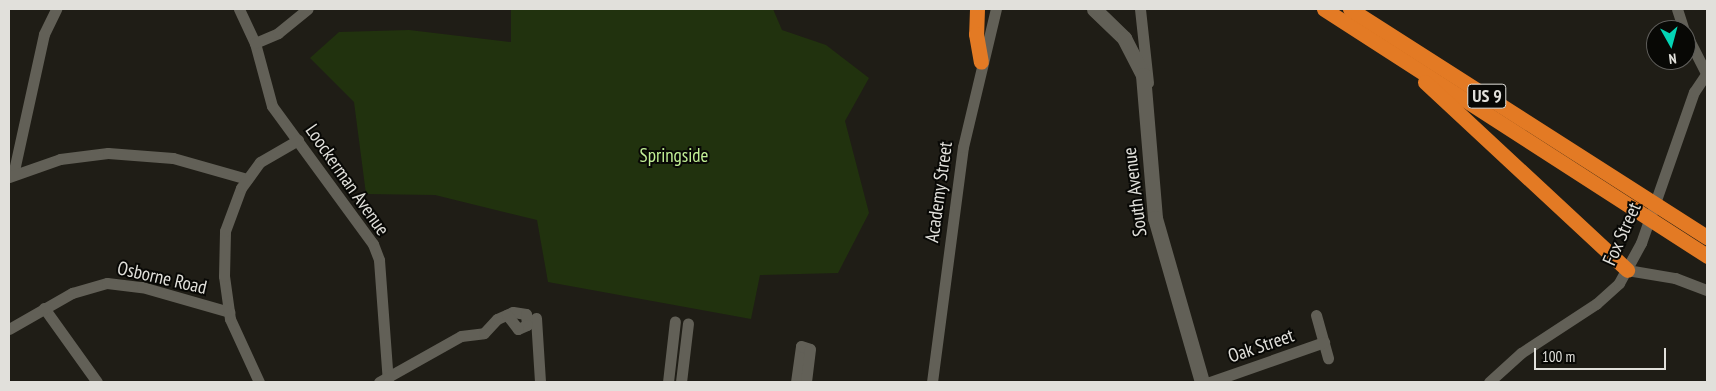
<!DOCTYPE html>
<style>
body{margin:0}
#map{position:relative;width:1716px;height:391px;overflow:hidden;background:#1f1d16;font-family:"PT Sans Narrow",sans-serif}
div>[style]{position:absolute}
.green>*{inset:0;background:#21320e}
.street>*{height:11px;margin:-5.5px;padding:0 5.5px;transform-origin:5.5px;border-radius:5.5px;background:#626057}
.secondary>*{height:15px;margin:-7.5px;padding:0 7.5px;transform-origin:7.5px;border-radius:7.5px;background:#626057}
.highway>*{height:15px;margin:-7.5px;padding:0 7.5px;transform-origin:7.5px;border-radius:7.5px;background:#e37a24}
span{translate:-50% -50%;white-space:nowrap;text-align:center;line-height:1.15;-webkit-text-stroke:4px #080805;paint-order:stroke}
.shield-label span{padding:1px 4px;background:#080805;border:1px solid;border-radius:4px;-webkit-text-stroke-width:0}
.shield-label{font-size:18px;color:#e1e0db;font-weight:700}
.park-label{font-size:19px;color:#c1ee95}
.street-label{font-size:19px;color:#e1e0db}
.frame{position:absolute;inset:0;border:10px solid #e1e0db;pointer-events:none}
.north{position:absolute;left:1646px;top:20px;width:50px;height:50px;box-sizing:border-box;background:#080805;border:1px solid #5f5e5b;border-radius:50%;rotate:173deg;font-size:14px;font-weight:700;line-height:20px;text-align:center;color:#e1e0db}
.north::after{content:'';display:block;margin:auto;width:18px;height:22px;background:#04d5b6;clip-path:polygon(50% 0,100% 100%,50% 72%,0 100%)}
.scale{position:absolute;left:1534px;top:348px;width:132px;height:22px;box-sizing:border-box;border:2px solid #e1e0db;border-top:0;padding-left:6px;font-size:15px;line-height:18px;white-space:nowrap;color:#e1e0db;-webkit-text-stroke:4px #080805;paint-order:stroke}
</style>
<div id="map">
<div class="green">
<div style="clip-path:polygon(511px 9px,773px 9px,782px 30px,826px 45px,869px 78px,845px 121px,869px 213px,838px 273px,760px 275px,751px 319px,548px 282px,537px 220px,435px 195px,366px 194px,354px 102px,310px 58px,339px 32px,409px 30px,511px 42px)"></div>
</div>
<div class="street">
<div style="left:239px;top:9px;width:38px;rotate:65deg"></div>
<div style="left:255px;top:43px;width:65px;rotate:74.9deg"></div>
<div style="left:272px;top:106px;width:171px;rotate:53.8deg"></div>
<div style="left:373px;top:244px;width:17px;rotate:69deg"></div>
<div style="left:379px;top:260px;width:122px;rotate:85.8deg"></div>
<div style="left:1140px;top:9px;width:74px;rotate:83.8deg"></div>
<div style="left:1677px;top:9px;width:22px;rotate:72deg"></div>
<div style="left:1686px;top:34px;width:46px;rotate:62.9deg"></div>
<div style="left:255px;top:43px;width:25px;rotate:-23deg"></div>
<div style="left:278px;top:33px;width:38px;rotate:-39deg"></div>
<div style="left:13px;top:175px;width:144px;rotate:-77.6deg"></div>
<div style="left:44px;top:34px;width:28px;rotate:-64deg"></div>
<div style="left:9px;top:177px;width:54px;rotate:-19.4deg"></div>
<div style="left:60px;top:159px;width:48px;rotate:-7.1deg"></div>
<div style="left:108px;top:153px;width:65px;rotate:4.4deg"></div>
<div style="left:173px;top:158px;width:77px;rotate:15.8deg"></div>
<div style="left:1627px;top:270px;width:49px;rotate:9.5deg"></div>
<div style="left:1675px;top:278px;width:34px;rotate:21deg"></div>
<div style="left:44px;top:308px;width:91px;rotate:54.4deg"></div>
<div style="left:1316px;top:315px;width:45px;rotate:74.4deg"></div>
<div style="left:536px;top:318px;width:64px;rotate:86.4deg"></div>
<div style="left:9px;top:329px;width:73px;rotate:-29.7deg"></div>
<div style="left:72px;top:293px;width:36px;rotate:-16deg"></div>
<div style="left:107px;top:283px;width:35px;rotate:7deg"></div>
<div style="left:142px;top:287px;width:91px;rotate:16deg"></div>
<div style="left:259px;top:382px;width:69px;rotate:-114.7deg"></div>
<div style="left:230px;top:319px;width:43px;rotate:-97.9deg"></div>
<div style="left:224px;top:276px;width:45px;rotate:-88.7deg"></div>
<div style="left:225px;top:231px;width:46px;rotate:-69.6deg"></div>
<div style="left:241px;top:188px;width:32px;rotate:-54deg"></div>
<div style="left:260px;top:162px;width:44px;rotate:-30.1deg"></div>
<div style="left:379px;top:382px;width:94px;rotate:-29.3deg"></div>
<div style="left:461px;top:336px;width:23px;rotate:-7deg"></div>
<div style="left:484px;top:333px;width:19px;rotate:-47deg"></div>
<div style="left:497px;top:319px;width:17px;rotate:-24deg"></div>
<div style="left:513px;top:312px;width:13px;rotate:9deg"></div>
<div style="left:526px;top:314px;width:11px;rotate:85deg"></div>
<div style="left:527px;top:325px;width:10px;rotate:156deg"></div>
<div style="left:518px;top:329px;width:18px;rotate:-128deg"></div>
<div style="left:668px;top:382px;width:61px;rotate:-83.5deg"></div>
<div style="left:681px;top:382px;width:59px;rotate:-83.2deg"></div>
<div style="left:796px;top:382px;width:36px;rotate:-82deg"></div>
<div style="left:801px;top:346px;width:9px;rotate:18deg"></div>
<div style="left:810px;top:349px;width:33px;rotate:97deg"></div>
<div style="left:932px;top:382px;width:237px;rotate:-82.5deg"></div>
<div style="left:963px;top:147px;width:142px;rotate:-76.6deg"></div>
<div style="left:1210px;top:382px;width:121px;rotate:-19.3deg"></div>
<div style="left:1489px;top:382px;width:43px;rotate:-42.2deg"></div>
<div style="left:1521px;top:353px;width:90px;rotate:-33.2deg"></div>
<div style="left:1596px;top:304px;width:31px;rotate:-42deg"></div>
<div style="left:1619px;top:283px;width:46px;rotate:-61.2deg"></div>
<div style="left:1641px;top:243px;width:160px;rotate:-70.7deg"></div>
<div style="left:1694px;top:92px;width:22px;rotate:-56deg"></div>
</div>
<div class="secondary">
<div style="left:1094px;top:9px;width:42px;rotate:44deg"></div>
<div style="left:1124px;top:38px;width:42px;rotate:62.8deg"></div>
<div style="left:1143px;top:75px;width:144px;rotate:85.2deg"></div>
<div style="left:1155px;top:218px;width:171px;rotate:74deg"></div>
</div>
<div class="highway">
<div style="left:977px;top:9px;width:25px;rotate:92deg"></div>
<div style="left:976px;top:34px;width:28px;rotate:80deg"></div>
<div style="left:1324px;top:9px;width:456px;rotate:32.8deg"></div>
<div style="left:1350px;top:9px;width:424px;rotate:32.6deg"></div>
<div style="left:1425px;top:82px;width:276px;rotate:42.9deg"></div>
</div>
<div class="shield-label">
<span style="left:1487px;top:96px">US 9</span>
</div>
<div class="park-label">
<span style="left:674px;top:156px">Springside</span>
</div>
<div class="street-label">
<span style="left:347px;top:180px;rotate:55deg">Loockerman Avenue</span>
<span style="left:939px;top:192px;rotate:-82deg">Academy Street</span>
<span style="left:1135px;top:192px;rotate:-97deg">South Avenue</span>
<span style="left:1622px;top:234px;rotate:-66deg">Fox Street</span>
<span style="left:162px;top:278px;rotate:13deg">Osborne Road</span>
<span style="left:1261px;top:346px;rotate:-19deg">Oak Street</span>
</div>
<div class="frame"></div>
<div class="north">N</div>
<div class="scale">100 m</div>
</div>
